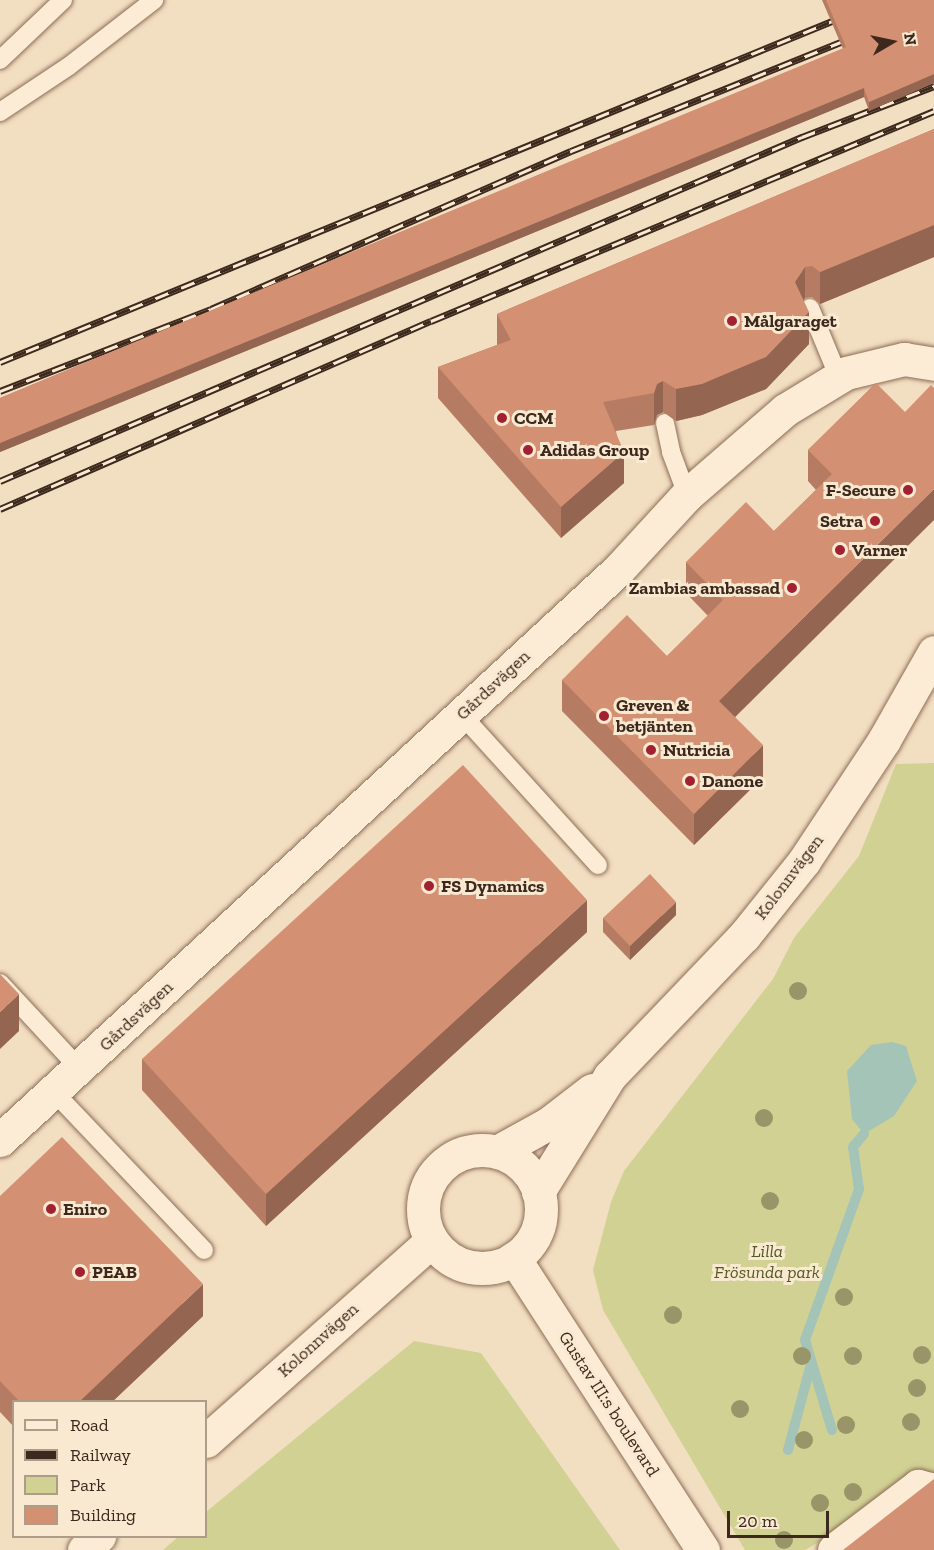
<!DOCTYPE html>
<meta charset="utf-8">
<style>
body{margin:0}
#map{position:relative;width:934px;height:1550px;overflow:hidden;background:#f2dec1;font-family:"Zilla Slab",serif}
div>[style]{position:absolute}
.green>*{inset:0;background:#d1d194}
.water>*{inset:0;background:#a4c4b7}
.stream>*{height:10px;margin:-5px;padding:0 5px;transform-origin:5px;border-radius:5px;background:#a4c4b7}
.roads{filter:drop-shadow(0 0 2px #8d6d57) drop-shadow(0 0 2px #8d6d57)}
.lane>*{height:18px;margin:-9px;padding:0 9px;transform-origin:9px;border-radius:9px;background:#fcecd5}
.street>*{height:33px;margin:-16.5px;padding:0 16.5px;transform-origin:16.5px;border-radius:16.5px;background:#fcecd5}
.secondary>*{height:33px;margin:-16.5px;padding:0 16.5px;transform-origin:16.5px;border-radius:16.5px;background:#fcecd5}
.secondary>.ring{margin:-16.5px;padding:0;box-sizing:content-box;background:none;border:33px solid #fcecd5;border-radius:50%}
.rail>*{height:7px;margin-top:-3.5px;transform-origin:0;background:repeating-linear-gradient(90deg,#f9e9d1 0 14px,#3c281c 0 28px);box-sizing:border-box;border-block:2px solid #3c281c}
.trees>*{width:18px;height:18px;margin:-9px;border-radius:50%;background:#9a9569}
.wall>*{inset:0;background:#b67c63}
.shaded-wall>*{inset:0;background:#946550}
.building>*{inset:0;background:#d49073}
.dots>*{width:16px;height:16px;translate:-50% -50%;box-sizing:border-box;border:3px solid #f9e9d1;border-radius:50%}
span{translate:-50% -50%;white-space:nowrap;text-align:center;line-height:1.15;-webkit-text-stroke:6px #f9e9d1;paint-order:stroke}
.poi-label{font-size:18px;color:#3c281c;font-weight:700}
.left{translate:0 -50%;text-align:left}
.right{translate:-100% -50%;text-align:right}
.street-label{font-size:18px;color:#3c281c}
.park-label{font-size:18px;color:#525a21;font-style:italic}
.legend{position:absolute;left:12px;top:1400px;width:195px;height:138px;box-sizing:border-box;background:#f9e9d1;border:2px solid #ad9c89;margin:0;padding:8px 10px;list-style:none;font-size:18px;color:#3c281c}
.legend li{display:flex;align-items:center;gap:12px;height:30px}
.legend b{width:30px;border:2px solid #ad9c89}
.north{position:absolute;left:862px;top:12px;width:60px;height:60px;-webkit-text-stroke:4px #f9e9d1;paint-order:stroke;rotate:81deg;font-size:16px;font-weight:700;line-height:24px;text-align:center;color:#3c281c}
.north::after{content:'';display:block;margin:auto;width:21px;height:27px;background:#3c281c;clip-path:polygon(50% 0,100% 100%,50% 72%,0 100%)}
.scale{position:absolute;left:727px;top:1511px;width:102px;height:27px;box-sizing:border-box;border:3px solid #3c281c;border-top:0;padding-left:8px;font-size:18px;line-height:21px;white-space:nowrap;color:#3c281c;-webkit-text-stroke:4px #f9e9d1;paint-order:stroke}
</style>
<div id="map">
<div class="green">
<div style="clip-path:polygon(934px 763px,934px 1475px,805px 1550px,745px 1550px,603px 1310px,593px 1270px,611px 1202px,624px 1171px,773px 979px,794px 938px,859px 856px,896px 764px)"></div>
<div style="clip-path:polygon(414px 1341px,481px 1353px,620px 1550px,163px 1550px,178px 1537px,206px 1536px,206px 1512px)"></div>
</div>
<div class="water">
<div style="clip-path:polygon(892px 1042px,906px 1046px,917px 1081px,894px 1116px,864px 1134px,852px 1119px,847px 1071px,871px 1045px)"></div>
</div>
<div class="stream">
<div style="left:832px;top:1430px;width:94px;rotate:-106.7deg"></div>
<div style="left:805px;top:1340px;width:160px;rotate:-70.3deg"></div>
<div style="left:859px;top:1189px;width:42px;rotate:-98.1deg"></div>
<div style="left:853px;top:1147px;width:17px;rotate:-50deg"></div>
<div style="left:788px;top:1450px;width:89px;rotate:-75deg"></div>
</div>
<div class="roads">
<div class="lane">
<div style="left:0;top:60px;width:87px;rotate:-43.6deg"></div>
<div style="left:0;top:112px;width:83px;rotate:-33.7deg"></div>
<div style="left:69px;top:66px;width:108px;rotate:-37.8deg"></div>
<div style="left:810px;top:308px;width:76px;rotate:67.5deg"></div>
<div style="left:665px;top:423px;width:30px;rotate:78deg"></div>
<div style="left:671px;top:452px;width:46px;rotate:69.6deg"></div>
<div style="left:461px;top:714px;width:204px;rotate:47.8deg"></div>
<div style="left:0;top:983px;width:116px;rotate:47.1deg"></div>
<div style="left:54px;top:1092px;width:218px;rotate:46.5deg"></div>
</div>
<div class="street">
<div style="left:0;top:1140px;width:841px;rotate:-42.69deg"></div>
<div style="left:618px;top:570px;width:102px;rotate:-47.4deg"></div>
<div style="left:687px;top:495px;width:130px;rotate:-40.9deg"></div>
<div style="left:785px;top:410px;width:71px;rotate:-31.2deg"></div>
<div style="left:846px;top:373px;width:60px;rotate:-13.6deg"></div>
<div style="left:904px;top:359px;width:30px;rotate:9deg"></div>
<div style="left:514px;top:1258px;width:348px;rotate:57.1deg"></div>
<div style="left:834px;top:1550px;width:106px;rotate:-37.3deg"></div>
<div style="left:918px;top:1486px;width:16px;rotate:14deg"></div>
</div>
<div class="secondary">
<div class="ring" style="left:423px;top:1150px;width:85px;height:85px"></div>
<div style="left:497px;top:1152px;width:60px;rotate:-29.1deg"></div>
<div style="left:549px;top:1123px;width:54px;rotate:-37.5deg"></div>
<div style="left:538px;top:1192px;width:137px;rotate:-58.2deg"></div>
<div style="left:610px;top:1076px;width:194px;rotate:-46.3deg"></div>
<div style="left:744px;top:936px;width:96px;rotate:-51.3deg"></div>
<div style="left:804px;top:861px;width:145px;rotate:-56.5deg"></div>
<div style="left:884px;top:740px;width:101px;rotate:-60.4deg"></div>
<div style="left:206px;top:1441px;width:302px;rotate:-41.6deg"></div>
<div style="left:84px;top:1550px;width:21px;rotate:-43deg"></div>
</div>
</div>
<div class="rail">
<div style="left:0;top:362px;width:915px;rotate:-22.28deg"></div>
<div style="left:0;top:391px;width:226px;rotate:-21.2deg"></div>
<div style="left:211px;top:309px;width:393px;rotate:-23.7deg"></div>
<div style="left:571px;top:151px;width:307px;rotate:-22deg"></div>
<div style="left:0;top:481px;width:873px;rotate:-23.22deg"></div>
<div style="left:802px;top:137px;width:142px;rotate:-21.1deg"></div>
<div style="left:0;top:509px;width:470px;rotate:-23.6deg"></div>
<div style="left:431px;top:321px;width:545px;rotate:-22.66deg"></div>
</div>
<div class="trees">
<div style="left:798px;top:991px"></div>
<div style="left:764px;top:1118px"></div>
<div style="left:770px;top:1201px"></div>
<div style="left:844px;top:1297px"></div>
<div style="left:673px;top:1315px"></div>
<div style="left:922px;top:1355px"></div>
<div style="left:802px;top:1356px"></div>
<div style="left:853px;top:1356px"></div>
<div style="left:917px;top:1388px"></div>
<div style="left:740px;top:1409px"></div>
<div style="left:911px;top:1422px"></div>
<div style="left:846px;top:1425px"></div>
<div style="left:804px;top:1440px"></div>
<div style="left:853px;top:1492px"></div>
<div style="left:820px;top:1503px"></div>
<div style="left:784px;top:1540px"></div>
</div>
<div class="wall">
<div style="clip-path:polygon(822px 0,934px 0,934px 83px,869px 111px,864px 97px,0 452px,0 398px,843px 49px)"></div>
<div style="clip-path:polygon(934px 129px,934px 257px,820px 304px,812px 297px,805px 298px,803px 301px,809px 344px,766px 389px,702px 415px,676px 421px,663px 412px,657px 415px,654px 425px,616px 431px,624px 483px,561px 538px,438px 398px,438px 367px,497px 345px,497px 314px)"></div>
<div style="clip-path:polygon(876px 383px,735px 717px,763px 777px,694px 845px,562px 711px,562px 680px,667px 656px,708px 616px,686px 593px,686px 562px,774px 531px,816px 490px,808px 481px,808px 450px)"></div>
<div style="clip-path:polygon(676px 915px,630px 960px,603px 932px,603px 918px)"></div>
<div style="clip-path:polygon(587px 932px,266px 1226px,142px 1090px,142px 1059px)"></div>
<div style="clip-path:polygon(0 1196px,203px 1316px,113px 1401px,14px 1401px,14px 1427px,0 1412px)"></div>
</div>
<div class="shaded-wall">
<div style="clip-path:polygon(934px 74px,934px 83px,869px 111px,869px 102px)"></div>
<div style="clip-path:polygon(864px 88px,864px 97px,0 452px,0 443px)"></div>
<div style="clip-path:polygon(934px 225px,934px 257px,820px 304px,820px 272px)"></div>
<div style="clip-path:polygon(805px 267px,805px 298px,795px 314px,795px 282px)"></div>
<div style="clip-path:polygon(809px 312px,809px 344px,766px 389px,702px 415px,676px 421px,676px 389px)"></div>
<div style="clip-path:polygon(663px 381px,663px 412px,657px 415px,654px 425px,654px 393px,657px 384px)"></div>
<div style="clip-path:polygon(624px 452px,624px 483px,561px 538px,561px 507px)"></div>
<div style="clip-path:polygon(934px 489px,934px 520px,719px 733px,719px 701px)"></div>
<div style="clip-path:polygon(763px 745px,763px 777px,694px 845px,694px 814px)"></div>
<div style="clip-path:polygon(587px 900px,587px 932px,266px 1226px,266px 1194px)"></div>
<div style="clip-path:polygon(676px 902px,676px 915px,630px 960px,630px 946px)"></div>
<div style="clip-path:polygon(19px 994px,19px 1031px,0 1049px,0 1012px)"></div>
<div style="clip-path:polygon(203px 1284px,203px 1316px,113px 1401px,80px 1401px)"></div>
</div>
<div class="building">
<div style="clip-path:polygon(826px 0,934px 0,934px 74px,869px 102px,864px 88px,0 443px,0 398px,846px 47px)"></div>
<div style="clip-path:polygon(934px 129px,934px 225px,820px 272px,812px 266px,805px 267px,795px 282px,809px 312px,766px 357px,702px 384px,676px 389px,663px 381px,657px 384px,654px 393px,603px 402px,624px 452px,561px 507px,438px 367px,511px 340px,497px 314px)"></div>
<div style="clip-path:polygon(876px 383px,905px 412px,931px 385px,934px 388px,934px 489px,719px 701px,763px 745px,694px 814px,562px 680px,627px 615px,667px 656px,723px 600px,686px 562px,746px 502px,774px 531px,832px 474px,808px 450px)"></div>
<div style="clip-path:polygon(463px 765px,587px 900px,266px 1194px,142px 1059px)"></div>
<div style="clip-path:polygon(650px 874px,676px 902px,630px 946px,603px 918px)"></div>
<div style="clip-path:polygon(0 974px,19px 994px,0 1012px)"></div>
<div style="clip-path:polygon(62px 1137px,203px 1284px,80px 1401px,19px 1401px,0 1381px,0 1196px)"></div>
<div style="clip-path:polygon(934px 1479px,934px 1550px,843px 1550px)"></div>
</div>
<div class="dots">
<div style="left:732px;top:321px;background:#a22131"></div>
<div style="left:502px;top:418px;background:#a22131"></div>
<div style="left:528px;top:450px;background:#a22131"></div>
<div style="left:908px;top:490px;background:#a22131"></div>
<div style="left:875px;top:521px;background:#a22131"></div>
<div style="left:840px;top:550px;background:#a22131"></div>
<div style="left:792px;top:588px;background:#a22131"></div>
<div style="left:604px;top:716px;background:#a22131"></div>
<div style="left:651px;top:750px;background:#a22131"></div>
<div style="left:690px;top:781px;background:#a22131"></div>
<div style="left:429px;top:886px;background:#a22131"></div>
<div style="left:51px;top:1209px;background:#a22131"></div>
<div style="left:80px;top:1272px;background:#a22131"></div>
</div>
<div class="poi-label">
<span class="left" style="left:744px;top:321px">Målgaraget</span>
<span class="left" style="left:514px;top:418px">CCM</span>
<span class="left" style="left:540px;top:450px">Adidas Group</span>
<span class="right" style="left:896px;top:490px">F-Secure</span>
<span class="right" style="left:863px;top:521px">Setra</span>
<span class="left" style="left:852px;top:550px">Varner</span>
<span class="right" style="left:780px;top:588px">Zambias ambassad</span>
<span class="left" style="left:616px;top:716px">Greven &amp;<br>betjänten</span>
<span class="left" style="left:663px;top:750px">Nutricia</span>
<span class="left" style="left:702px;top:781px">Danone</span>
<span class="left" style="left:441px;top:886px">FS Dynamics</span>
<span class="left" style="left:63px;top:1209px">Eniro</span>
<span class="left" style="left:92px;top:1272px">PEAB</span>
</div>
<div class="street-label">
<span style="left:493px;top:685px;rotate:-43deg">Gårdsvägen</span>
<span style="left:789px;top:877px;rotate:-53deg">Kolonnvägen</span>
<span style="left:136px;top:1016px;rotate:-43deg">Gårdsvägen</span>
<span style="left:318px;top:1340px;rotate:-42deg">Kolonnvägen</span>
<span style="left:609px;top:1404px;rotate:57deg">Gustav III:s boulevard</span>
</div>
<div class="park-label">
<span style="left:767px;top:1262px">Lilla<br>Frösunda park</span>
</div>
<ul class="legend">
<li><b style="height:8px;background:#fcecd5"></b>Road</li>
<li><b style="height:8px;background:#3c281c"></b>Railway</li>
<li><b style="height:16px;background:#d1d194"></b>Park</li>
<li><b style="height:16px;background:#d49073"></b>Building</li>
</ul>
<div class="north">N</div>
<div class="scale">20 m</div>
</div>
